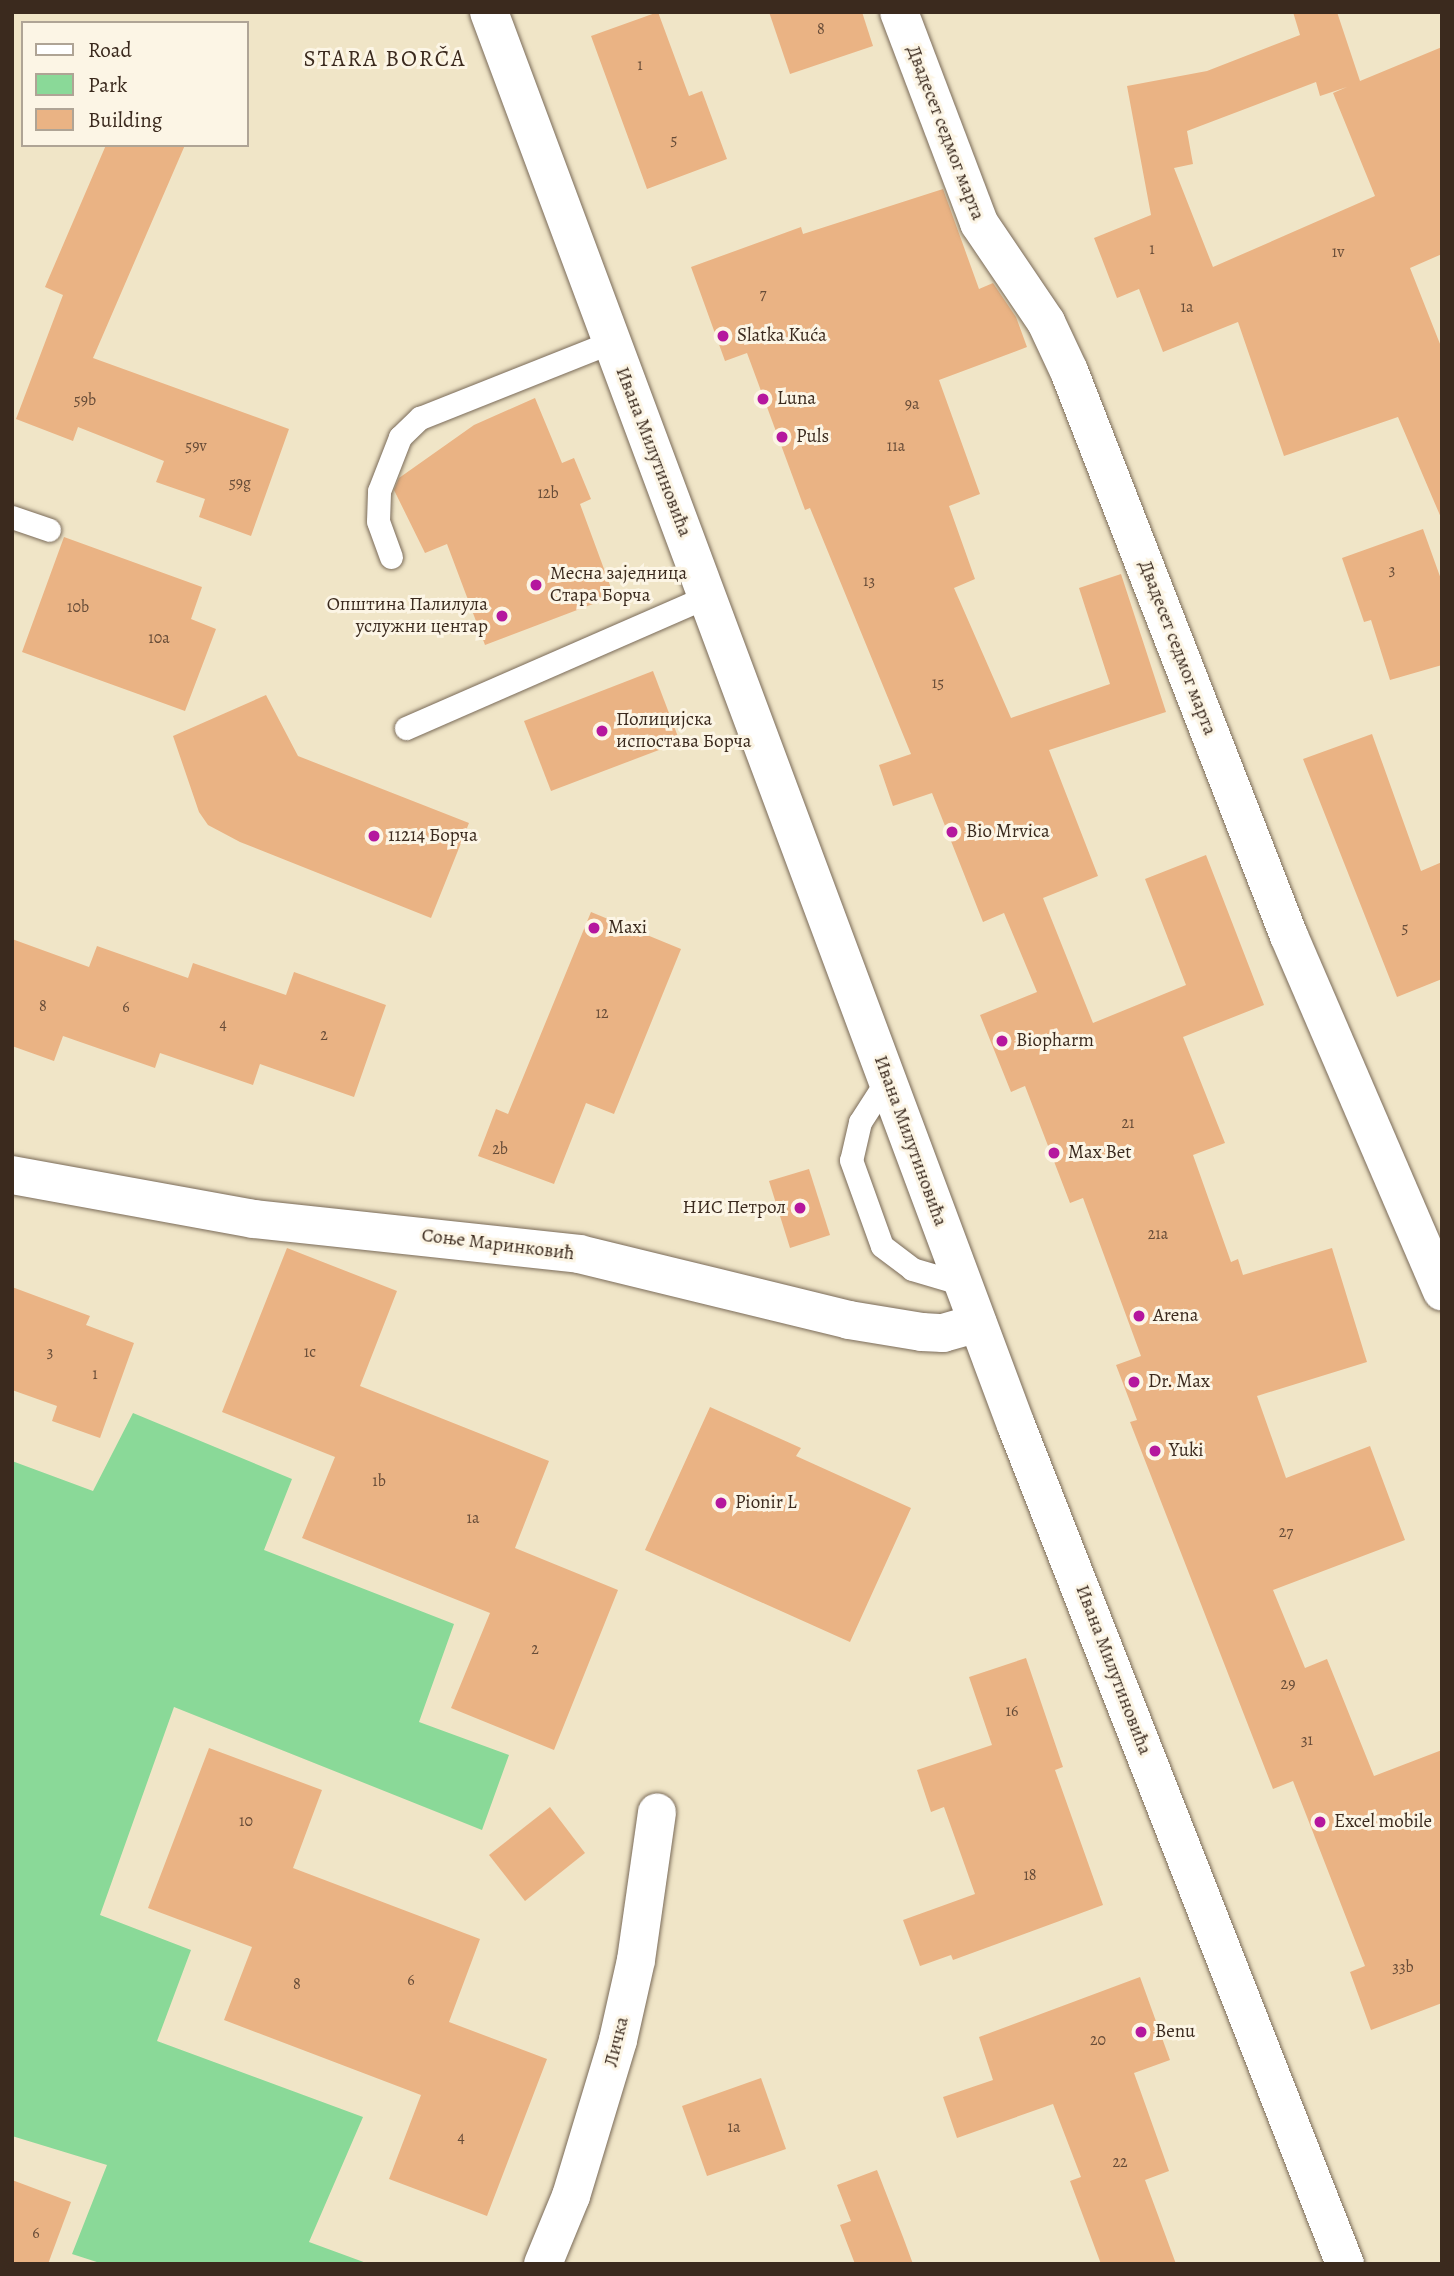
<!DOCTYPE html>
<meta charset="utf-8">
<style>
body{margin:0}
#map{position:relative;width:1454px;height:2276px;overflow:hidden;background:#f0e5c7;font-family:Alegreya,serif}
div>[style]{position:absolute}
.green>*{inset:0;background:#8ad998}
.building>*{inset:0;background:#eab384}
.roads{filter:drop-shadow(0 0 2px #7a6b59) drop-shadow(0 0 2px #7a6b59)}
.service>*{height:23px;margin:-11.5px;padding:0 11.5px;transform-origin:11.5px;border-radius:11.5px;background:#fff}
.minor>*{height:38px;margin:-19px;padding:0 19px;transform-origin:19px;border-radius:19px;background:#fff}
.tertiary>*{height:38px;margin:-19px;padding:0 19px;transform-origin:19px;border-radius:19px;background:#fff}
.dots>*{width:19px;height:19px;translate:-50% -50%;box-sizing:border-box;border:4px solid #fcf5e5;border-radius:50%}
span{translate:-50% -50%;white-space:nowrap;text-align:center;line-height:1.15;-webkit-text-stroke:6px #fcf5e5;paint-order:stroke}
.number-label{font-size:16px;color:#674c38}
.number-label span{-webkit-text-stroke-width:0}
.street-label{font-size:19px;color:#3b2a1e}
.poi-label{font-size:19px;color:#3b2a1e}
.left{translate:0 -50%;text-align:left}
.right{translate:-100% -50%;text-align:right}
.quarter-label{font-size:23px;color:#3b2a1e;letter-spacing:2px}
.frame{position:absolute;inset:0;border:14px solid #3b2a1e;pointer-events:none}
.legend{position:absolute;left:21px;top:21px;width:228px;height:126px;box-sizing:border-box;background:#fcf5e5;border:2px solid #afa495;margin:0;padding:9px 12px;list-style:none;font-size:21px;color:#3b2a1e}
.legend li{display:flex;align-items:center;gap:14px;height:35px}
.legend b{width:35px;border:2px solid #afa495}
</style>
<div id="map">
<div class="green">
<div style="clip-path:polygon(133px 1413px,292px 1479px,264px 1550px,454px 1624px,419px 1722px,509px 1755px,482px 1830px,174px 1707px,100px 1915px,191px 1950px,157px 2041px,363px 2117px,309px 2242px,369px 2264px,103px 2264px,72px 2254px,107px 2165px,12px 2136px,12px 1461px,93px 1491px)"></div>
</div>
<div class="building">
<div style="clip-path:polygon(658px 12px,689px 96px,702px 91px,727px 159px,647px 189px,591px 36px)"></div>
<div style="clip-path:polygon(769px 12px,862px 12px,873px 46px,790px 74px)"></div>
<div style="clip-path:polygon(evenodd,1293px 12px,1337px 12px,1360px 81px,1442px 47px,1442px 254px,1410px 268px,1442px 349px,1442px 520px,1398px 417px,1284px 456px,1238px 322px,1163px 352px,1139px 289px,1117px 298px,1094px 238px,1151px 215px,1127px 86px,1207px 71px,1300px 35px,1293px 12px,1316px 82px,1320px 96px,1347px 87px,1333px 93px,1375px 196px,1213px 267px,1174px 168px,1193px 164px,1187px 131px,1316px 82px)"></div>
<div style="clip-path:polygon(106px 145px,185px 145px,93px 358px,289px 429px,251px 536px,199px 517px,205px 499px,156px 482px,164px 461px,78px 427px,73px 441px,16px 419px,63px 295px,45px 287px)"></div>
<div style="clip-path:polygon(943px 189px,979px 289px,993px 283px,1016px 317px,1027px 347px,939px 380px,980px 494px,949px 506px,975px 579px,954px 588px,1011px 718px,1110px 684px,1079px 588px,1121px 574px,1166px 712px,1049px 750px,1098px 876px,1043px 898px,1093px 1023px,1186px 985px,1145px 879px,1206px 855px,1264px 1005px,1183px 1037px,1225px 1143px,1193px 1155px,1231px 1262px,1238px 1259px,1243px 1275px,1332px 1248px,1367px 1362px,1257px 1396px,1286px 1478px,1370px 1446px,1405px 1540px,1273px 1590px,1305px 1668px,1327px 1659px,1374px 1776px,1442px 1750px,1442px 2003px,1371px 2030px,1350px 1972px,1365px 1966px,1293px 1781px,1273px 1789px,1130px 1422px,1137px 1420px,1116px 1365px,1141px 1356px,1083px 1198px,1070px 1203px,1025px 1086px,1011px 1092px,980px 1015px,1037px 992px,1004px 913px,983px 922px,932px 793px,893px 806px,879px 765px,911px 754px,810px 508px,805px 510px,747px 353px,725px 361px,691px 267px,801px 227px,803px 234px)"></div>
<div style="clip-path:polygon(535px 398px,562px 463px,574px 458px,591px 499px,580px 504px,614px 596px,485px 645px,447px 544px,425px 553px,394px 490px,399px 478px,474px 425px)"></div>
<div style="clip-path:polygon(1423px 529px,1442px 582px,1442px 665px,1390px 680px,1371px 620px,1364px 622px,1342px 558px)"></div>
<div style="clip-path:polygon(64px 537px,202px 587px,191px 619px,216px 629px,185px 711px,22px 652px)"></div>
<div style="clip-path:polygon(653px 671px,680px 742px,551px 791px,524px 721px)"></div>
<div style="clip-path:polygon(266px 695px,298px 756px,469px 823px,431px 918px,240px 842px,208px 825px,199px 812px,173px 736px)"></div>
<div style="clip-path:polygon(1372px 734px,1421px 871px,1442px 862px,1442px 979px,1397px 997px,1303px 759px)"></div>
<div style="clip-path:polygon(591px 912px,681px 949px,614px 1114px,586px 1103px,554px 1184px,478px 1156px,496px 1109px,508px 1114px)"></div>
<div style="clip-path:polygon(12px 939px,89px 967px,97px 946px,188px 978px,193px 963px,286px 995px,294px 972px,386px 1005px,354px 1097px,260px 1064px,253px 1085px,160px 1053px,155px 1068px,63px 1036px,54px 1061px,12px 1046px)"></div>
<div style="clip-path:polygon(809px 1169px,830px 1235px,790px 1248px,769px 1181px)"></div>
<div style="clip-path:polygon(287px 1248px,397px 1291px,360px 1386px,549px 1461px,515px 1548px,618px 1590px,554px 1750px,451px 1708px,490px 1613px,302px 1538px,335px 1457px,222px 1412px)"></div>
<div style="clip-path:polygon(12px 1287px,90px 1316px,86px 1325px,134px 1343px,100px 1438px,52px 1421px,57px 1406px,12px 1390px)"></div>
<div style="clip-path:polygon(710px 1407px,801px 1448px,796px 1456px,911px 1508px,850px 1642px,645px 1550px)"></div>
<div style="clip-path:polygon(1026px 1658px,1063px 1767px,1055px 1770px,1103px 1905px,953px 1960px,951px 1955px,920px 1966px,903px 1920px,975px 1894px,944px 1807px,931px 1812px,917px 1770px,992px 1745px,969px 1677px)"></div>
<div style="clip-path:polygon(209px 1748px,322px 1790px,293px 1868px,480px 1939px,449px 2022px,547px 2059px,487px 2216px,389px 2179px,421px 2095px,224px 2020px,252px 1947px,148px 1908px)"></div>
<div style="clip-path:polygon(550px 1807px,585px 1853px,525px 1901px,489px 1855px)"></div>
<div style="clip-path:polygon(1140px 1977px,1170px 2060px,1134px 2073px,1169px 2171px,1145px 2180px,1176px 2264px,1101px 2264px,1070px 2181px,1081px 2177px,1053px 2104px,957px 2138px,943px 2097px,993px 2080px,979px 2037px)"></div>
<div style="clip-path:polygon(761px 2078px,786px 2149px,707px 2176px,682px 2106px)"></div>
<div style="clip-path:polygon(877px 2170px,903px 2237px,913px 2264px,855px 2264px,840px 2225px,851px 2221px,837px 2185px)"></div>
<div style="clip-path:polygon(12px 2180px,71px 2202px,48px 2264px,12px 2264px)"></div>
</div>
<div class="roads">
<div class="service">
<div style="left:12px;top:517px;width:39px;rotate:19deg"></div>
<div style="left:391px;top:557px;width:38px;rotate:-110deg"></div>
<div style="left:378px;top:521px;width:30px;rotate:-88deg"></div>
<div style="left:379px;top:491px;width:58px;rotate:-68.7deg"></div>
<div style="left:400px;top:437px;width:28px;rotate:-44deg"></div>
<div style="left:420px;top:418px;width:206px;rotate:-21.7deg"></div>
<div style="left:406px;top:728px;width:330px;rotate:-23.6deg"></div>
<div style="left:887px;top:1080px;width:50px;rotate:122.7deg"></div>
<div style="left:860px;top:1122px;width:39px;rotate:103deg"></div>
<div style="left:851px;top:1160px;width:91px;rotate:70.2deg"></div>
<div style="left:882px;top:1246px;width:38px;rotate:37deg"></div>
<div style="left:912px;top:1269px;width:53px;rotate:16.4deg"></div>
</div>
<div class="minor">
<div style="left:899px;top:12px;width:226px;rotate:69.2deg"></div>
<div style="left:979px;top:223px;width:120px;rotate:55.9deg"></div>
<div style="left:1046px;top:322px;width:54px;rotate:64.9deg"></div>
<div style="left:1069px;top:371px;width:606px;rotate:68.73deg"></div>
<div style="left:1289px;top:936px;width:387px;rotate:66.7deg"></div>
<div style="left:12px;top:1175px;width:245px;rotate:10.3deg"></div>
<div style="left:253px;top:1219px;width:328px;rotate:6.1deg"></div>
<div style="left:579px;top:1254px;width:278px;rotate:13.7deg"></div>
<div style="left:849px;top:1320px;width:74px;rotate:9.3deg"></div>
<div style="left:922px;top:1332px;width:21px;rotate:3deg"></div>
<div style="left:943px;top:1333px;width:36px;rotate:-16deg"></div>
<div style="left:543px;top:2264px;width:74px;rotate:-67.6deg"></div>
<div style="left:571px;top:2196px;width:163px;rotate:-73.2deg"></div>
<div style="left:618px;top:2040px;width:82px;rotate:-77.3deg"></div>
<div style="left:636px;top:1960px;width:149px;rotate:-81.9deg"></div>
</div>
<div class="tertiary">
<div style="left:489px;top:12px;width:1508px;rotate:69.55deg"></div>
<div style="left:1016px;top:1425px;width:901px;rotate:68.59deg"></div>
</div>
</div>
<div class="dots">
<div style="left:723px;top:336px;background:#b5179e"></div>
<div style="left:763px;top:399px;background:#b5179e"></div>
<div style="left:782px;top:437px;background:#b5179e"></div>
<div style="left:536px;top:585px;background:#b5179e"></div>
<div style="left:502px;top:616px;background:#b5179e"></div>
<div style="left:602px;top:731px;background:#b5179e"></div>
<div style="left:952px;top:832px;background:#b5179e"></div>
<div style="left:374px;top:836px;background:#b5179e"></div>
<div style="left:594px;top:928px;background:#b5179e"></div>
<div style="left:1002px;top:1041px;background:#b5179e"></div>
<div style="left:1054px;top:1153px;background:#b5179e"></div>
<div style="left:800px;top:1208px;background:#b5179e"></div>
<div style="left:1139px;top:1316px;background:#b5179e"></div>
<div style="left:1134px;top:1382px;background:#b5179e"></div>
<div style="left:1155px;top:1451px;background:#b5179e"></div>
<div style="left:721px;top:1503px;background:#b5179e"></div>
<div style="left:1320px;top:1822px;background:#b5179e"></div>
<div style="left:1141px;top:2032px;background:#b5179e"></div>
</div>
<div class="number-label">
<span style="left:821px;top:29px">8</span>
<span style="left:640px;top:65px">1</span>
<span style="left:674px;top:140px">5</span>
<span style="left:1152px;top:249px">1</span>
<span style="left:1338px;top:252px">1v</span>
<span style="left:763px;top:294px">7</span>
<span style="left:1187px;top:307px">1a</span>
<span style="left:85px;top:400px">59b</span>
<span style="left:912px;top:404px">9a</span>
<span style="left:196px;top:446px">59v</span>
<span style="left:896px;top:446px">11a</span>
<span style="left:240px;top:483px">59g</span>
<span style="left:548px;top:493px">12b</span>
<span style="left:1392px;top:570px">3</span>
<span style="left:869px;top:581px">13</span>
<span style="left:78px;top:607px">10b</span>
<span style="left:159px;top:638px">10a</span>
<span style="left:938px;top:683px">15</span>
<span style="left:1405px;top:928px">5</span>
<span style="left:43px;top:1006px">8</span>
<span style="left:126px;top:1007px">6</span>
<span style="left:602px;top:1013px">12</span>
<span style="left:223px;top:1024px">4</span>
<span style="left:324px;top:1035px">2</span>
<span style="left:1128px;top:1123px">21</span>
<span style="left:500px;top:1149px">2b</span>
<span style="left:1158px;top:1234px">21a</span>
<span style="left:50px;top:1352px">3</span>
<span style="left:310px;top:1352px">1c</span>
<span style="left:95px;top:1374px">1</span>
<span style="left:379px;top:1481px">1b</span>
<span style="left:473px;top:1518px">1a</span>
<span style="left:1286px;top:1532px">27</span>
<span style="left:535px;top:1649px">2</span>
<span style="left:1288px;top:1684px">29</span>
<span style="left:1012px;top:1711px">16</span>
<span style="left:1307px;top:1740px">31</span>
<span style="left:246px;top:1821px">10</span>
<span style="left:1030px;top:1875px">18</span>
<span style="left:1403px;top:1967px">33b</span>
<span style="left:411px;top:1980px">6</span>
<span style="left:297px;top:1984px">8</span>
<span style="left:1098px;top:2040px">20</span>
<span style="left:734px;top:2127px">1a</span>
<span style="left:461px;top:2137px">4</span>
<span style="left:1120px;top:2162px">22</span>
<span style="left:36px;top:2233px">6</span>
</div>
<div class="street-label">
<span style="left:945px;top:133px;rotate:69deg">Двадесет седмог марта</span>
<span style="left:653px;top:452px;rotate:69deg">Ивана Милутиновића</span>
<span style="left:1177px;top:648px;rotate:69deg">Двадесет седмог марта</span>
<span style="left:910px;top:1141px;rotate:70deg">Ивана Милутиновића</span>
<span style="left:498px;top:1245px;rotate:7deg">Соње Маринковић</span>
<span style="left:1113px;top:1670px;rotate:69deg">Ивана Милутиновића</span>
<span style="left:617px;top:2042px;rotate:-76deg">Личка</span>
</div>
<div class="poi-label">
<span class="left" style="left:737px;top:336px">Slatka Kuća</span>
<span class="left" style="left:777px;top:399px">Luna</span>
<span class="left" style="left:796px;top:437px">Puls</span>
<span class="left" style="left:550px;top:585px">Месна заједница<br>Стара Борча</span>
<span class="right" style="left:488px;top:616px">Општина Палилула<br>услужни центар</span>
<span class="left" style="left:616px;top:731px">Полицијска<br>испостава Борча</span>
<span class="left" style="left:966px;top:832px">Bio Mrvica</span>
<span class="left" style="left:388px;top:836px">11214 Борча</span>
<span class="left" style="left:608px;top:928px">Maxi</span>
<span class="left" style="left:1016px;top:1041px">Biopharm</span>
<span class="left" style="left:1068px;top:1153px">Max Bet</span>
<span class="right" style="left:786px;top:1208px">НИС Петрол</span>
<span class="left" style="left:1153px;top:1316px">Arena</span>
<span class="left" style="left:1148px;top:1382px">Dr. Max</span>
<span class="left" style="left:1169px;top:1451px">Yuki</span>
<span class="left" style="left:735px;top:1503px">Pionir L</span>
<span class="left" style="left:1334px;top:1822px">Excel mobile</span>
<span class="left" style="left:1155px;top:2032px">Benu</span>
</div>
<div class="quarter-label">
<span style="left:385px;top:59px">STARA BORČA</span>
</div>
<div class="frame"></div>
<ul class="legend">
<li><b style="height:9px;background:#fff"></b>Road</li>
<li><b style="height:19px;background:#8ad998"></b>Park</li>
<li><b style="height:19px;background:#eab384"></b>Building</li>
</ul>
</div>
